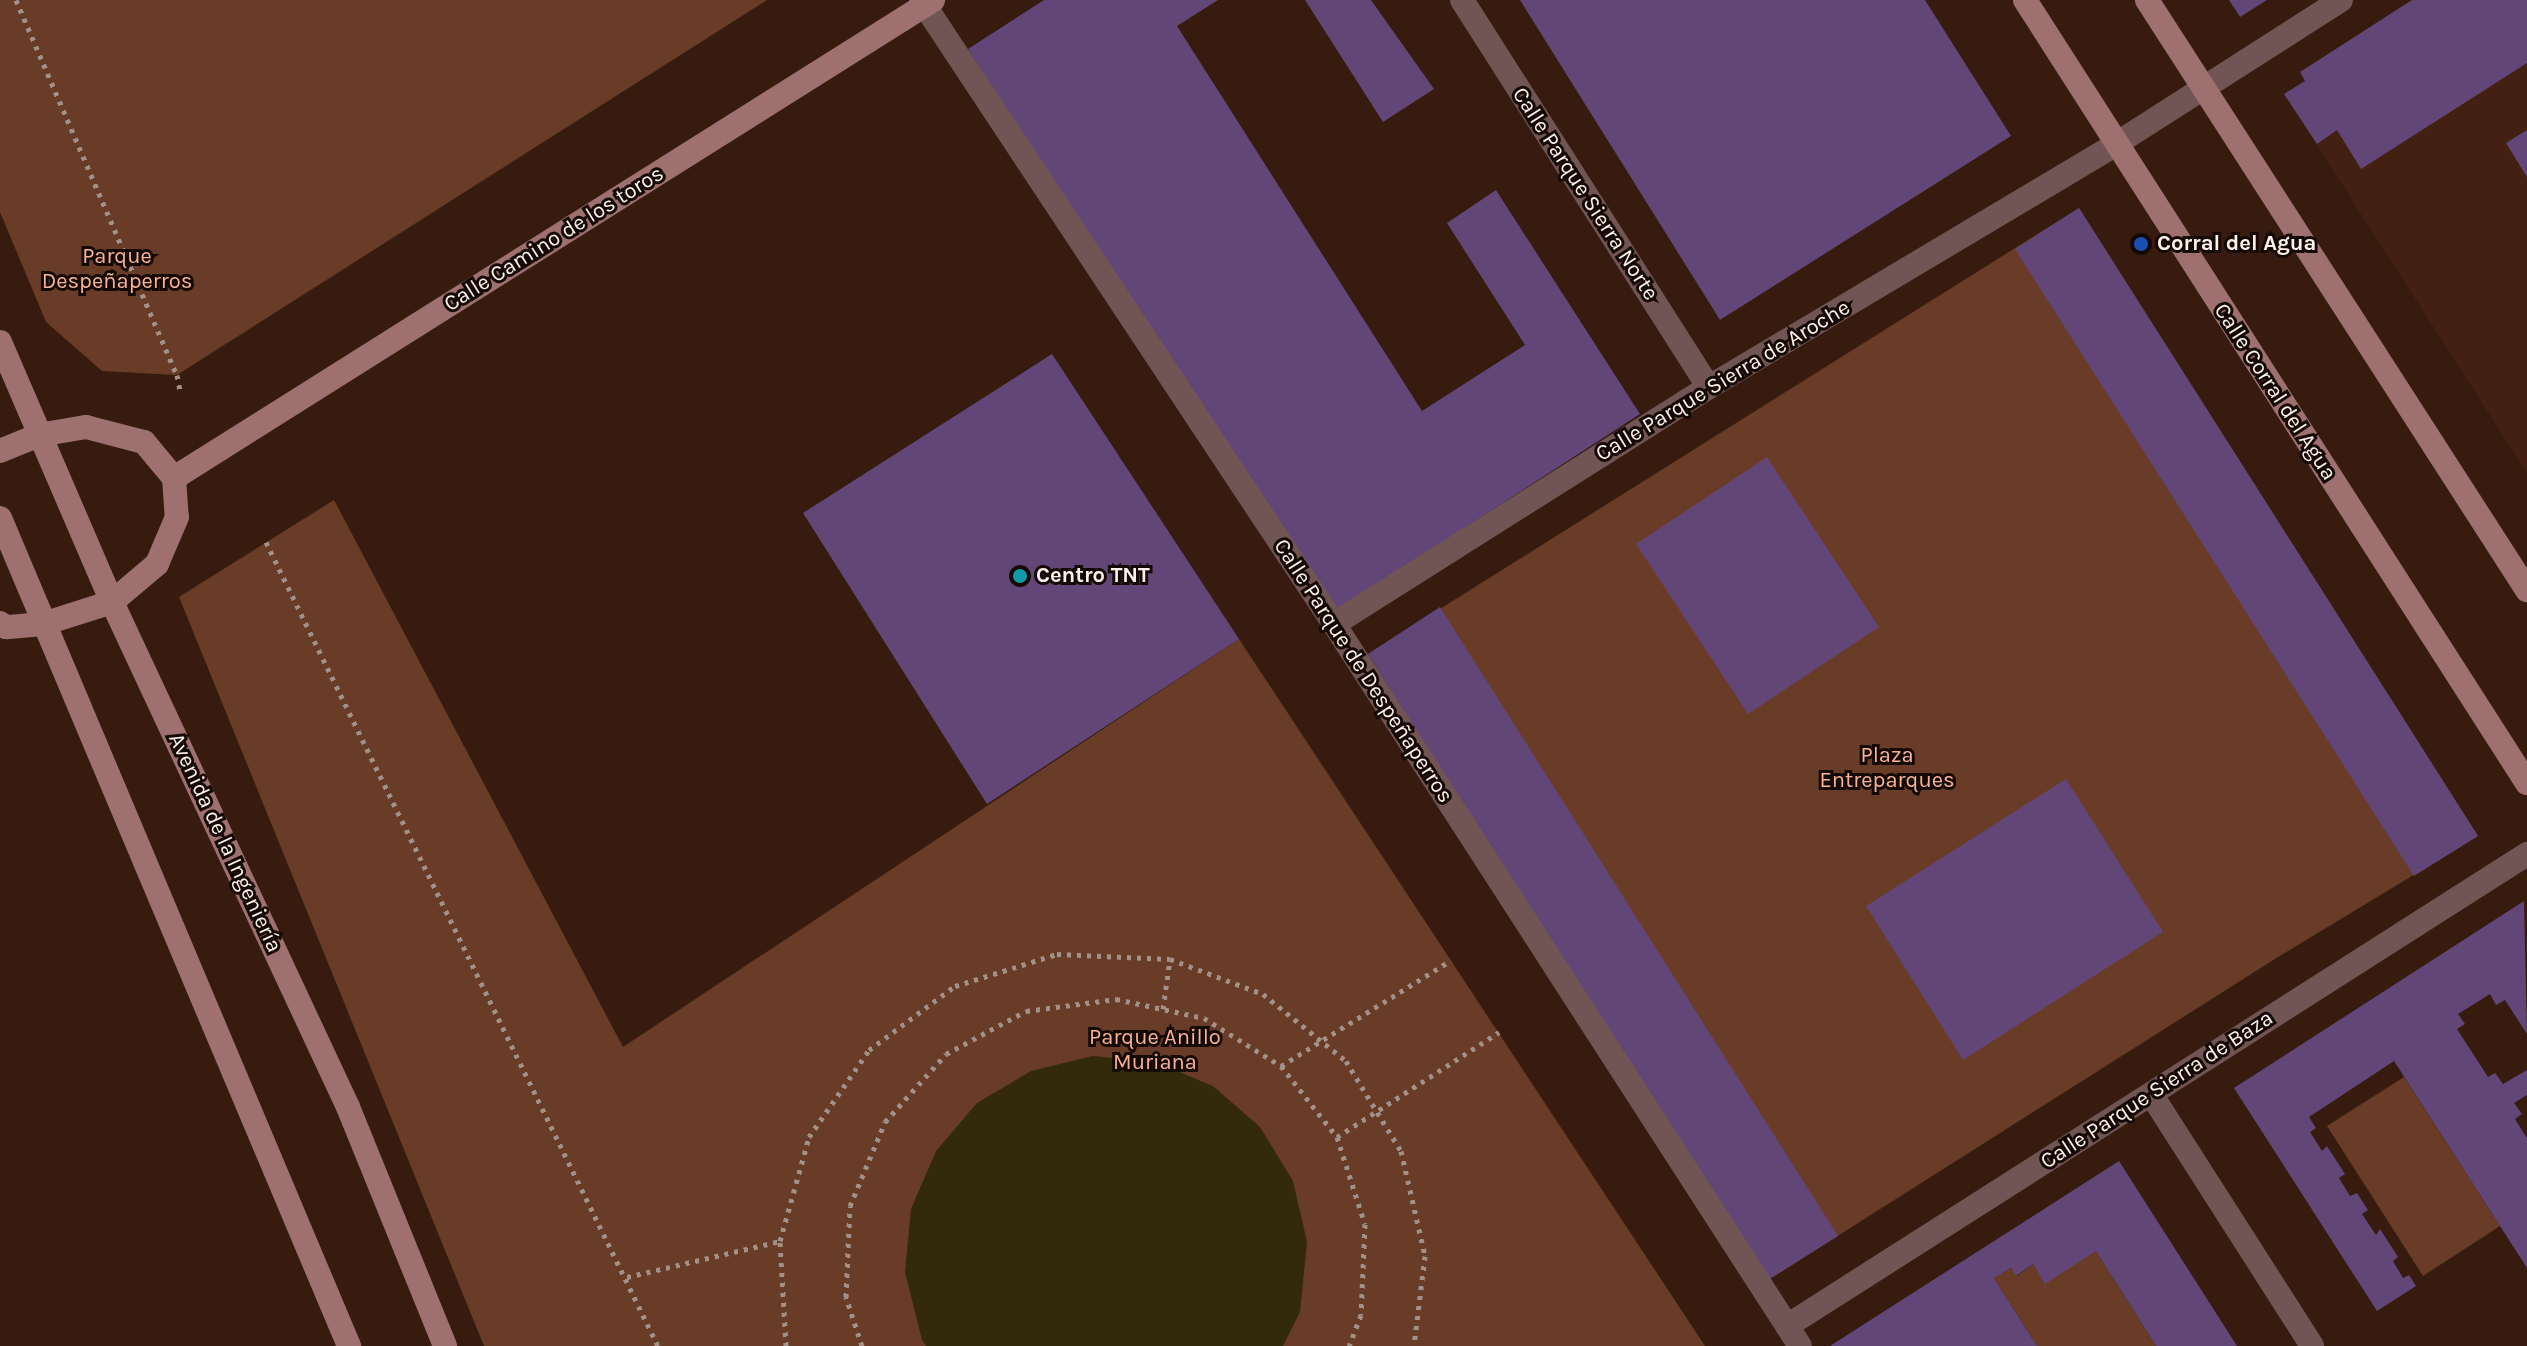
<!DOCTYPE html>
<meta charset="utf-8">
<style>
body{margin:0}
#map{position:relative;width:2527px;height:1346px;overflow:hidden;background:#361b0e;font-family:Karla,sans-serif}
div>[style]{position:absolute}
.built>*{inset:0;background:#432112}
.green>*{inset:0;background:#693c27}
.sand>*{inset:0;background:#322a08}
.building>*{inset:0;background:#614677}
.path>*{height:5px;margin-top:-2.5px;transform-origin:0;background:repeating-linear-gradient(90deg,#a39088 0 4px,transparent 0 10px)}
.street>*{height:24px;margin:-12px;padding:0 12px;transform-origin:12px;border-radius:12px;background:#715554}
.secondary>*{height:24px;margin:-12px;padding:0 12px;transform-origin:12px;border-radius:12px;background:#9e7170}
.dots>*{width:22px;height:22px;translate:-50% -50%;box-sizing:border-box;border:4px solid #150905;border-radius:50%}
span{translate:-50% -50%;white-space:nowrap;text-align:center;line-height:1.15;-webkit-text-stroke:6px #150905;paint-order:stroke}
.street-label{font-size:22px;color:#fef2ed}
.poi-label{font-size:22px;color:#fef2ed;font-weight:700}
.left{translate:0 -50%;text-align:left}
.park-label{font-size:22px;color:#f8b394}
</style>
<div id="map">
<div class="built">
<div style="clip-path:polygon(2412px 0,2527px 0,2527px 473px,2284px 94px,2305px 81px,2300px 72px)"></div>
</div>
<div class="green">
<div style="clip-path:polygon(0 0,767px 0,177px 375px,102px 371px,46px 322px,0 212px)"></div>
<div style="clip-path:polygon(2079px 208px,2478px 836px,2278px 957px,1765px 1282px,1368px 654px)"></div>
<div style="clip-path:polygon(334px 500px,623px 1047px,1239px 639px,1705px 1346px,484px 1346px,179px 597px)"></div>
<div style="clip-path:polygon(2404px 1077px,2500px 1226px,2423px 1276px,2327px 1126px)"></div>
<div style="clip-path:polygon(2096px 1251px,2156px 1346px,2037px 1346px,1994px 1278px,2011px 1268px,2017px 1276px,2033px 1264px,2044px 1281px)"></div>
</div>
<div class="sand">
<div style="clip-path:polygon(1093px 1056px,1155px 1062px,1213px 1086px,1260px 1127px,1293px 1181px,1307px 1242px,1300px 1312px,1283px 1346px,926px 1346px,922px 1340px,905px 1272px,911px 1209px,936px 1151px,977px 1103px,1031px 1071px)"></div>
</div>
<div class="building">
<div style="clip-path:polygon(1044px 0,1218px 0,1177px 26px,1422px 411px,1525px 345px,1447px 223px,1496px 190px,1640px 414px,1333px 613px,968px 49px)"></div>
<div style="clip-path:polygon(1305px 0,1371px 0,1434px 89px,1383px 122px)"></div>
<div style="clip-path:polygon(1520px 0,1925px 0,2011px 136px,1720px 320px)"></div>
<div style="clip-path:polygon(2229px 0,2267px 0,2240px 17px)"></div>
<div style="clip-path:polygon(2412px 0,2527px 0,2527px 63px,2361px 169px,2337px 130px,2317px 144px,2284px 94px,2305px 81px,2300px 72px)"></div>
<div style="clip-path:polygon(2527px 130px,2527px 177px,2506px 143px)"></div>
<div style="clip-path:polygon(2079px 208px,2478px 836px,2414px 876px,2015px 249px)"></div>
<div style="clip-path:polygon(1052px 354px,1239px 639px,987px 804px,803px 513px)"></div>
<div style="clip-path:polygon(1767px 457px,1879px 627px,1748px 714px,1636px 544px)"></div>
<div style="clip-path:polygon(1440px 607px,1838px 1236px,1765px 1282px,1368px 654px)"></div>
<div style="clip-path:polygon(2066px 779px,2163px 932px,1963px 1060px,1866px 906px)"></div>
<div style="clip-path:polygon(2524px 901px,2527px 1034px,2505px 1000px,2496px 1005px,2490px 994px,2458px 1014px,2465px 1024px,2457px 1029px,2488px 1077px,2495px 1073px,2503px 1084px,2527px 1070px,2527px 1095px,2514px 1103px,2522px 1114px,2515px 1119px,2527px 1138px,2527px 1268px,2394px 1061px,2309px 1117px,2316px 1128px,2310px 1132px,2322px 1151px,2327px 1146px,2345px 1174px,2339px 1178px,2350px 1196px,2357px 1193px,2368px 1210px,2362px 1214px,2376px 1235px,2380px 1229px,2398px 1257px,2393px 1261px,2403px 1278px,2409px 1275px,2416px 1286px,2377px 1311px,2234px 1088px)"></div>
<div style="clip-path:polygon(2119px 1161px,2237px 1346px,2156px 1346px,2096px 1251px,2045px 1284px,2033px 1264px,2016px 1276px,2011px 1268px,1994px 1278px,2037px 1346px,1830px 1346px)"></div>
</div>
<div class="path">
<div style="left:16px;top:0;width:408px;rotate:66.8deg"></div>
<div style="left:177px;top:375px;width:16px;rotate:79deg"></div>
<div style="left:266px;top:542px;width:894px;rotate:64.01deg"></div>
<div style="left:1163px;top:1009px;width:50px;rotate:-82deg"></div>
<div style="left:1281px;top:1066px;width:200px;rotate:-31.9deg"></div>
<div style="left:1337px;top:1137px;width:193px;rotate:-32.9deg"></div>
<div style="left:627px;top:1277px;width:157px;rotate:-13.2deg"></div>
<div style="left:786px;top:1346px;width:105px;rotate:-93.3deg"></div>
<div style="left:780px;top:1241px;width:108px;rotate:-74.4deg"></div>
<div style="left:809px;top:1137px;width:106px;rotate:-55.4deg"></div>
<div style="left:869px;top:1050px;width:107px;rotate:-36.7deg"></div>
<div style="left:955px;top:986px;width:107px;rotate:-17.4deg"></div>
<div style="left:1057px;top:954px;width:113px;rotate:2.5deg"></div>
<div style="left:1170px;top:959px;width:99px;rotate:20.6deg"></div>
<div style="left:1263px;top:994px;width:107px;rotate:38.9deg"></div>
<div style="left:1346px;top:1061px;width:105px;rotate:58.6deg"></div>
<div style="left:1401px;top:1151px;width:108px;rotate:77.1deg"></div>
<div style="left:1425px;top:1256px;width:91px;rotate:97deg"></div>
<div style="left:862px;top:1346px;width:52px;rotate:-108.1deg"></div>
<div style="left:846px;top:1297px;width:91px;rotate:-87.5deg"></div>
<div style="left:850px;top:1206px;width:91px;rotate:-67.4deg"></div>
<div style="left:885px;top:1122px;width:91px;rotate:-48.1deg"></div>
<div style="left:946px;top:1054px;width:91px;rotate:-28.3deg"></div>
<div style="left:1026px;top:1011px;width:91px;rotate:-7.6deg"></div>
<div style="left:1116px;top:999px;width:90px;rotate:12.2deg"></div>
<div style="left:1204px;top:1018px;width:91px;rotate:31.9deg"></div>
<div style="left:1281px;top:1066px;width:90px;rotate:51.7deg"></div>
<div style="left:1337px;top:1137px;width:91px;rotate:72.2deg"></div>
<div style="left:1365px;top:1224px;width:91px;rotate:92.5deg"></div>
<div style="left:1361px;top:1315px;width:33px;rotate:111deg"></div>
</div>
<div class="street">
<div style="left:921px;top:0;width:748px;rotate:56.5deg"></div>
<div style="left:1334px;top:624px;width:859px;rotate:57.16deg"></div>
<div style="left:1462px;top:0;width:459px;rotate:57.5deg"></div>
<div style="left:1334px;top:624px;width:444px;rotate:-32.3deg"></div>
<div style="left:1709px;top:387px;width:474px;rotate:-30.8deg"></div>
<div style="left:2116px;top:144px;width:267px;rotate:-32.6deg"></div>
<div style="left:2151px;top:1094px;width:299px;rotate:57.4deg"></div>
<div style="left:1787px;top:1326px;width:878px;rotate:-32.53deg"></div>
</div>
<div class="secondary">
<div style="left:2025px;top:0;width:930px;rotate:57.34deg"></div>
<div style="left:2147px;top:0;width:702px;rotate:57.22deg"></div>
<div style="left:0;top:342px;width:283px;rotate:66.7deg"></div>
<div style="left:112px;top:602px;width:557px;rotate:64.95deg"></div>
<div style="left:348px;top:1107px;width:258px;rotate:67.9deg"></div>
<div style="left:0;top:451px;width:42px;rotate:-22.3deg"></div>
<div style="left:39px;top:435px;width:48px;rotate:-9.7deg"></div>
<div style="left:86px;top:427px;width:60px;rotate:14.5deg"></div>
<div style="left:144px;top:442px;width:47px;rotate:50.2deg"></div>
<div style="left:174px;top:478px;width:39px;rotate:86deg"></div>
<div style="left:177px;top:517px;width:51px;rotate:113.1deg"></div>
<div style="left:157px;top:564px;width:59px;rotate:139.8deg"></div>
<div style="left:112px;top:602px;width:72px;rotate:162.3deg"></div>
<div style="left:43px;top:624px;width:37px;rotate:175deg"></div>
<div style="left:6px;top:627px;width:7px;rotate:-146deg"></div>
<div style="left:174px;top:478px;width:897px;rotate:-32.2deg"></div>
<div style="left:0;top:518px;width:899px;rotate:67.14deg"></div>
</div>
<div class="dots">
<div style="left:2141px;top:244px;background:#1a4fb4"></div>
<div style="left:1020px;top:576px;background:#0f9aa8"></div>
</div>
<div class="street-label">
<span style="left:1585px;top:194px;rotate:57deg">Calle Parque Sierra Norte</span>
<span style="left:554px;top:239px;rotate:-32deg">Calle Camino de los toros</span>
<span style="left:1723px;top:381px;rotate:-31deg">Calle Parque Sierra de Aroche</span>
<span style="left:2275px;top:392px;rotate:57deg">Calle Corral del Agua</span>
<span style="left:1363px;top:671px;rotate:57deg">Calle Parque de Despeñaperros</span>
<span style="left:225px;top:843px;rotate:65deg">Avenida de la Ingeniería</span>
<span style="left:2157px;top:1090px;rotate:-33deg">Calle Parque Sierra de Baza</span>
</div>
<div class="poi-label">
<span class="left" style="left:2157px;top:244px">Corral del Agua</span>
<span class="left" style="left:1036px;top:576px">Centro TNT</span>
</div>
<div class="park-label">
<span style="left:117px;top:269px">Parque<br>Despeñaperros</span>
<span style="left:1887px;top:768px">Plaza<br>Entreparques</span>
<span style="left:1155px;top:1050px">Parque Anillo<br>Muriana</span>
</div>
</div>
